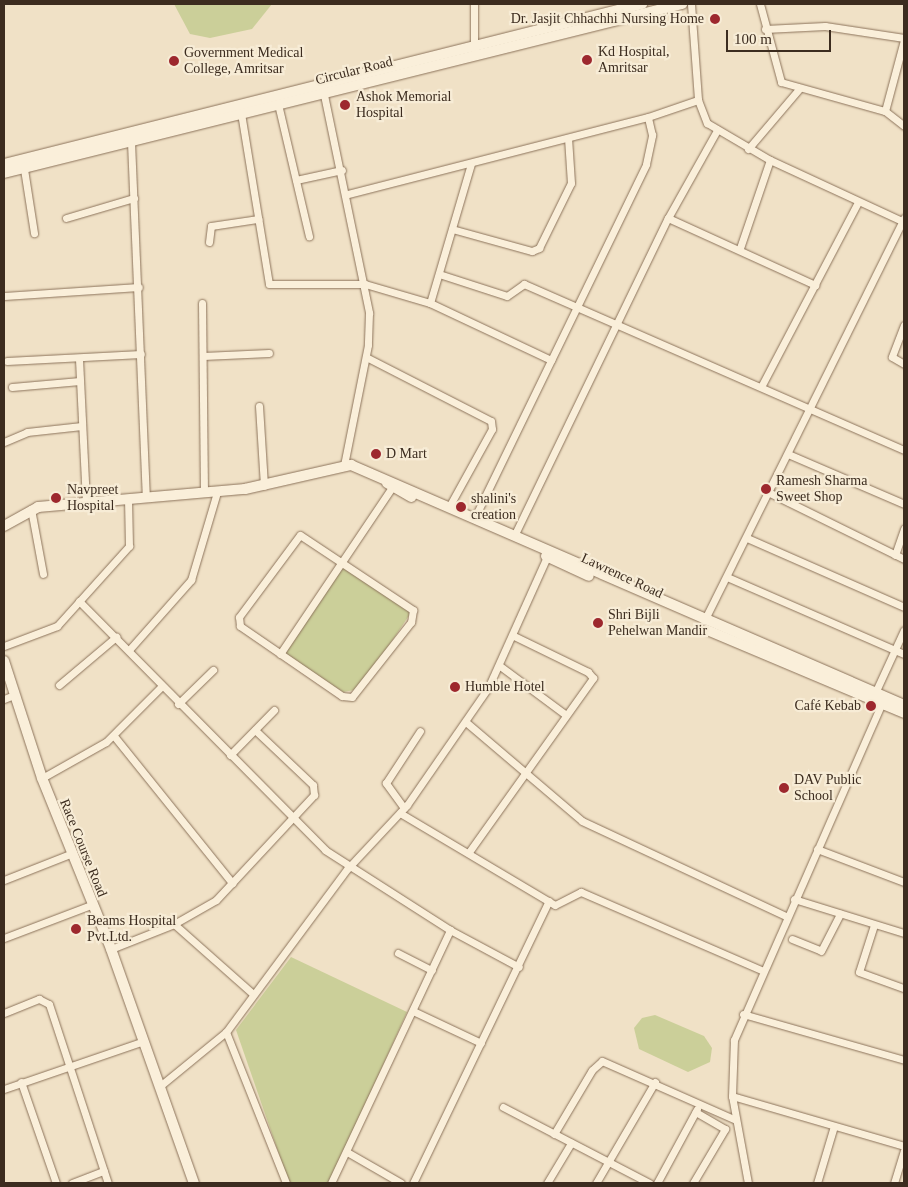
<!DOCTYPE html>
<meta charset="utf-8">
<style>
body{margin:0}
#map{position:relative;width:908px;height:1187px;overflow:hidden;background:#f0e1c6;font-family:"Times New Roman",serif}
div>[style]{position:absolute}
.green>*{inset:0;background:#cbcf99}
.roads{filter:drop-shadow(0 0 1px #8c735b) drop-shadow(0 0 1px #8c735b)}
.street>*{height:7px;margin:-3.5px;padding:0 3.5px;transform-origin:3.5px;border-radius:3.5px;background:#faefda}
.secondary>*{height:10px;margin:-5px;padding:0 5px;transform-origin:5px;border-radius:5px;background:#faefda}
.dots>*{width:14px;height:14px;translate:-50% -50%;box-sizing:border-box;border:2px solid #f7ecd6;border-radius:50%}
span{translate:-50% -50%;white-space:nowrap;text-align:center;line-height:1.15;-webkit-text-stroke:4.5px #f7ecd6;paint-order:stroke}
.poi-label{font-size:14px;color:#3c2c1f}
.right{translate:-100% -50%;text-align:right}
.left{translate:0 -50%;text-align:left}
.street-label{font-size:14px;color:#3c2c1f}
.frame{position:absolute;inset:0;border:5px solid #3c2c1f;pointer-events:none}
.scale{position:absolute;left:726px;top:30px;width:105px;height:22px;box-sizing:border-box;border:2px solid #3c2c1f;border-top:0;padding-left:6px;font-size:15px;line-height:18px;white-space:nowrap;color:#3c2c1f;-webkit-text-stroke:4px #f7ecd6;paint-order:stroke}
</style>
<div id="map">
<div class="green">
<div style="clip-path:polygon(174px 4px,272px 4px,252px 29px,210px 38px,190px 34px)"></div>
<div style="clip-path:polygon(343px 566px,412px 611px,360px 689px,343px 692px,285px 654px)"></div>
<div style="clip-path:polygon(291px 957px,407px 1012px,330px 1183px,289px 1183px,236px 1030px)"></div>
<div style="clip-path:polygon(655px 1015px,704px 1036px,712px 1048px,710px 1062px,688px 1072px,639px 1049px,634px 1028px,642px 1018px)"></div>
</div>
<div class="roads">
<div class="street">
<div style="left:691px;top:4px;width:96px;rotate:85.8deg"></div>
<div style="left:698px;top:100px;width:25px;rotate:69deg"></div>
<div style="left:707px;top:123px;width:73px;rotate:30.4deg"></div>
<div style="left:770px;top:160px;width:148px;rotate:24.8deg"></div>
<div style="left:760px;top:4px;width:81px;rotate:74.9deg"></div>
<div style="left:781px;top:82px;width:108px;rotate:15.6deg"></div>
<div style="left:885px;top:111px;width:24px;rotate:38deg"></div>
<div style="left:765px;top:29px;width:60px;rotate:-2.9deg"></div>
<div style="left:825px;top:26px;width:80px;rotate:8.6deg"></div>
<div style="left:474px;top:49px;width:45px;rotate:-90deg"></div>
<div style="left:323px;top:90px;width:228px;rotate:78.3deg"></div>
<div style="left:369px;top:313px;width:32px;rotate:92deg"></div>
<div style="left:368px;top:345px;width:122px;rotate:101.3deg"></div>
<div style="left:278px;top:104px;width:136px;rotate:76.8deg"></div>
<div style="left:885px;top:111px;width:73px;rotate:-75deg"></div>
<div style="left:241px;top:113px;width:173px;rotate:80.7deg"></div>
<div style="left:269px;top:284px;width:96px"></div>
<div style="left:365px;top:284px;width:68px;rotate:16.3deg"></div>
<div style="left:430px;top:303px;width:134px;rotate:25.2deg"></div>
<div style="left:131px;top:142px;width:356px;rotate:87.6deg"></div>
<div style="left:748px;top:149px;width:79px;rotate:-49.6deg"></div>
<div style="left:24px;top:169px;width:65px;rotate:81.1deg"></div>
<div style="left:296px;top:180px;width:47px;rotate:-12.3deg"></div>
<div style="left:348px;top:194px;width:310px;rotate:-14.4deg"></div>
<div style="left:648px;top:117px;width:53px;rotate:-18.8deg"></div>
<div style="left:66px;top:218px;width:71px;rotate:-16.4deg"></div>
<div style="left:668px;top:218px;width:162px;rotate:24.5deg"></div>
<div style="left:452px;top:229px;width:83px;rotate:15.4deg"></div>
<div style="left:532px;top:251px;width:8px;rotate:-23deg"></div>
<div style="left:539px;top:248px;width:72px;rotate:-63.8deg"></div>
<div style="left:571px;top:183px;width:45px;rotate:-93.8deg"></div>
<div style="left:209px;top:242px;width:16px;rotate:-83deg"></div>
<div style="left:211px;top:226px;width:48px;rotate:-8.5deg"></div>
<div style="left:740px;top:248px;width:93px;rotate:-71.2deg"></div>
<div style="left:439px;top:274px;width:71px;rotate:17.9deg"></div>
<div style="left:507px;top:296px;width:21px;rotate:-35deg"></div>
<div style="left:524px;top:284px;width:415px;rotate:23.6deg"></div>
<div style="left:4px;top:296px;width:135px;rotate:-3.8deg"></div>
<div style="left:202px;top:303px;width:190px;rotate:89.4deg"></div>
<div style="left:430px;top:303px;width:145px;rotate:-73.6deg"></div>
<div style="left:904px;top:325px;width:34px;rotate:111deg"></div>
<div style="left:892px;top:357px;width:14px;rotate:30deg"></div>
<div style="left:203px;top:356px;width:66px;rotate:-2.6deg"></div>
<div style="left:366px;top:357px;width:140px;rotate:27.1deg"></div>
<div style="left:491px;top:421px;width:8px;rotate:83deg"></div>
<div style="left:492px;top:429px;width:89px;rotate:118.9deg"></div>
<div style="left:79px;top:359px;width:144px;rotate:87.2deg"></div>
<div style="left:7px;top:361px;width:134px;rotate:-3deg"></div>
<div style="left:762px;top:385px;width:207px;rotate:-62.3deg"></div>
<div style="left:12px;top:387px;width:68px;rotate:-5deg"></div>
<div style="left:259px;top:406px;width:80px;rotate:86.4deg"></div>
<div style="left:4px;top:442px;width:25px;rotate:-23deg"></div>
<div style="left:27px;top:432px;width:55px;rotate:-6.2deg"></div>
<div style="left:788px;top:454px;width:126px;rotate:23.3deg"></div>
<div style="left:768px;top:492px;width:152px;rotate:26.2deg"></div>
<div style="left:31px;top:509px;width:66px;rotate:79.5deg"></div>
<div style="left:474px;top:519px;width:394px;rotate:-64.1deg"></div>
<div style="left:646px;top:164px;width:30px;rotate:-78deg"></div>
<div style="left:652px;top:135px;width:18px;rotate:-103deg"></div>
<div style="left:300px;top:535px;width:136px;rotate:33.6deg"></div>
<div style="left:413px;top:610px;width:12px;rotate:99deg"></div>
<div style="left:411px;top:622px;width:95px;rotate:128.2deg"></div>
<div style="left:352px;top:697px;width:10px;rotate:-174deg"></div>
<div style="left:342px;top:696px;width:124px;rotate:-145.5deg"></div>
<div style="left:240px;top:626px;width:9px;rotate:-96deg"></div>
<div style="left:239px;top:617px;width:102px;rotate:-53.4deg"></div>
<div style="left:514px;top:536px;width:353px;rotate:-64.2deg"></div>
<div style="left:668px;top:218px;width:98px;rotate:-60.8deg"></div>
<div style="left:747px;top:538px;width:171px;rotate:23.7deg"></div>
<div style="left:895px;top:555px;width:28px;rotate:-71deg"></div>
<div style="left:727px;top:577px;width:193px;rotate:23.5deg"></div>
<div style="left:79px;top:601px;width:350px;rotate:45.3deg"></div>
<div style="left:325px;top:850px;width:148px;rotate:32.6deg"></div>
<div style="left:450px;top:930px;width:78px;rotate:28.2deg"></div>
<div style="left:704px;top:621px;width:450px;rotate:-63.6deg"></div>
<div style="left:4px;top:646px;width:57px;rotate:-20.7deg"></div>
<div style="left:57px;top:626px;width:108px;rotate:-48deg"></div>
<div style="left:129px;top:546px;width:46px;rotate:-91.2deg"></div>
<div style="left:129px;top:650px;width:94px;rotate:-48.5deg"></div>
<div style="left:191px;top:580px;width:92px;rotate:-73.5deg"></div>
<div style="left:280px;top:654px;width:206px;rotate:-56.1deg"></div>
<div style="left:500px;top:666px;width:82px;rotate:36.6deg"></div>
<div style="left:59px;top:685px;width:75px;rotate:-40.1deg"></div>
<div style="left:875px;top:693px;width:69px;rotate:-65.3deg"></div>
<div style="left:4px;top:699px;width:11px;rotate:-22deg"></div>
<div style="left:178px;top:704px;width:49px;rotate:-44.2deg"></div>
<div style="left:467px;top:723px;width:151px;rotate:40.4deg"></div>
<div style="left:582px;top:821px;width:225px;rotate:25deg"></div>
<div style="left:114px;top:736px;width:189px;rotate:51.2deg"></div>
<div style="left:230px;top:755px;width:63px;rotate:-45.6deg"></div>
<div style="left:42px;top:778px;width:73px;rotate:-29.4deg"></div>
<div style="left:106px;top:742px;width:78px;rotate:-45deg"></div>
<div style="left:404px;top:808px;width:31px;rotate:-126deg"></div>
<div style="left:386px;top:783px;width:62px;rotate:-56.8deg"></div>
<div style="left:400px;top:813px;width:180px;rotate:30.7deg"></div>
<div style="left:555px;top:905px;width:29px;rotate:-27deg"></div>
<div style="left:581px;top:892px;width:196px;rotate:23.4deg"></div>
<div style="left:817px;top:849px;width:93px;rotate:20.8deg"></div>
<div style="left:469px;top:852px;width:214px;rotate:-54.5deg"></div>
<div style="left:593px;top:678px;width:8px;rotate:-130deg"></div>
<div style="left:588px;top:672px;width:82px;rotate:-154.1deg"></div>
<div style="left:4px;top:880px;width:71px;rotate:-21.5deg"></div>
<div style="left:794px;top:899px;width:115px;rotate:17.2deg"></div>
<div style="left:174px;top:924px;width:106px;rotate:41.5deg"></div>
<div style="left:874px;top:925px;width:49px;rotate:107.7deg"></div>
<div style="left:859px;top:972px;width:47px;rotate:20deg"></div>
<div style="left:4px;top:938px;width:93px;rotate:-20.8deg"></div>
<div style="left:792px;top:939px;width:31px;rotate:22deg"></div>
<div style="left:821px;top:951px;width:42px;rotate:-62.8deg"></div>
<div style="left:111px;top:949px;width:68px;rotate:-21.6deg"></div>
<div style="left:174px;top:924px;width:48px;rotate:-29.7deg"></div>
<div style="left:216px;top:900px;width:144px;rotate:-47deg"></div>
<div style="left:314px;top:795px;width:10px;rotate:-96deg"></div>
<div style="left:313px;top:785px;width:80px;rotate:-136.5deg"></div>
<div style="left:398px;top:953px;width:38px;rotate:27deg"></div>
<div style="left:413px;top:1011px;width:75px;rotate:25.2deg"></div>
<div style="left:4px;top:1013px;width:38px;rotate:-22deg"></div>
<div style="left:39px;top:999px;width:11px;rotate:27deg"></div>
<div style="left:49px;top:1004px;width:188px;rotate:71.8deg"></div>
<div style="left:743px;top:1014px;width:167px;rotate:15.9deg"></div>
<div style="left:226px;top:1032px;width:162px;rotate:68.3deg"></div>
<div style="left:21px;top:1082px;width:107px;rotate:70.9deg"></div>
<div style="left:160px;top:1086px;width:85px;rotate:-39.3deg"></div>
<div style="left:226px;top:1032px;width:204px;rotate:-53.4deg"></div>
<div style="left:348px;top:868px;width:86px;rotate:-46.9deg"></div>
<div style="left:407px;top:805px;width:142px;rotate:-55.3deg"></div>
<div style="left:488px;top:688px;width:144px;rotate:-65.8deg"></div>
<div style="left:4px;top:1089px;width:148px;rotate:-18.9deg"></div>
<div style="left:732px;top:1096px;width:179px;rotate:16.2deg"></div>
<div style="left:503px;top:1107px;width:165px;rotate:27.5deg"></div>
<div style="left:554px;top:1134px;width:74px;rotate:-59.3deg"></div>
<div style="left:592px;top:1070px;width:13px;rotate:-42deg"></div>
<div style="left:602px;top:1061px;width:146px;rotate:23.8deg"></div>
<div style="left:347px;top:1152px;width:62px;rotate:29.9deg"></div>
<div style="left:72px;top:1183px;width:34px;rotate:-21deg"></div>
<div style="left:331px;top:1183px;width:280px;rotate:-64.8deg"></div>
<div style="left:413px;top:1183px;width:313px;rotate:-64.3deg"></div>
<div style="left:547px;top:1183px;width:47px;rotate:-59deg"></div>
<div style="left:596px;top:1183px;width:117px;rotate:-59.7deg"></div>
<div style="left:657px;top:1183px;width:84px;rotate:-61.6deg"></div>
<div style="left:693px;top:1183px;width:63px;rotate:-59.3deg"></div>
<div style="left:725px;top:1129px;width:34px;rotate:-150deg"></div>
<div style="left:748px;top:1183px;width:88px;rotate:-100.4deg"></div>
<div style="left:732px;top:1096px;width:56px;rotate:-88deg"></div>
<div style="left:734px;top:1040px;width:366px;rotate:-66.3deg"></div>
<div style="left:817px;top:1183px;width:59px;rotate:-73.4deg"></div>
<div style="left:894px;top:1183px;width:34px;rotate:-73deg"></div>
</div>
<div class="secondary">
<div style="left:4px;top:164px;width:658px;rotate:-14.08deg"></div>
<div style="left:4px;top:173px;width:699px;rotate:-14deg"></div>
<div style="left:387px;top:483px;width:28px;rotate:30deg"></div>
<div style="left:4px;top:526px;width:39px;rotate:-29deg"></div>
<div style="left:38px;top:507px;width:208px;rotate:-5deg"></div>
<div style="left:245px;top:489px;width:109px;rotate:-12.8deg"></div>
<div style="left:351px;top:465px;width:603px;rotate:23.46deg"></div>
<div style="left:546px;top:556px;width:47px;rotate:24.9deg"></div>
<div style="left:707px;top:630px;width:214px;rotate:22.8deg"></div>
<div style="left:4px;top:661px;width:123px;rotate:72deg"></div>
<div style="left:42px;top:778px;width:184px;rotate:68deg"></div>
<div style="left:111px;top:949px;width:248px;rotate:70.5deg"></div>
</div>
</div>
<div class="dots">
<div style="left:715px;top:19px;background:#9d282e"></div>
<div style="left:587px;top:60px;background:#9d282e"></div>
<div style="left:174px;top:61px;background:#9d282e"></div>
<div style="left:345px;top:105px;background:#9d282e"></div>
<div style="left:376px;top:454px;background:#9d282e"></div>
<div style="left:766px;top:489px;background:#9d282e"></div>
<div style="left:56px;top:498px;background:#9d282e"></div>
<div style="left:461px;top:507px;background:#9d282e"></div>
<div style="left:598px;top:623px;background:#9d282e"></div>
<div style="left:455px;top:687px;background:#9d282e"></div>
<div style="left:871px;top:706px;background:#9d282e"></div>
<div style="left:784px;top:788px;background:#9d282e"></div>
<div style="left:76px;top:929px;background:#9d282e"></div>
</div>
<div class="poi-label">
<span class="right" style="left:704px;top:19px">Dr. Jasjit Chhachhi Nursing Home</span>
<span class="left" style="left:598px;top:60px">Kd Hospital,<br>Amritsar</span>
<span class="left" style="left:184px;top:61px">Government Medical<br>College, Amritsar</span>
<span class="left" style="left:356px;top:105px">Ashok Memorial<br>Hospital</span>
<span class="left" style="left:386px;top:454px">D Mart</span>
<span class="left" style="left:776px;top:489px">Ramesh Sharma<br>Sweet Shop</span>
<span class="left" style="left:67px;top:498px">Navpreet<br>Hospital</span>
<span class="left" style="left:471px;top:507px">shalini's<br>creation</span>
<span class="left" style="left:608px;top:623px">Shri Bijli<br>Pehelwan Mandir</span>
<span class="left" style="left:465px;top:687px">Humble Hotel</span>
<span class="right" style="left:861px;top:706px">Café Kebab</span>
<span class="left" style="left:794px;top:788px">DAV Public<br>School</span>
<span class="left" style="left:87px;top:929px">Beams Hospital<br>Pvt.Ltd.</span>
</div>
<div class="street-label">
<span style="left:354px;top:71px;rotate:-14deg">Circular Road</span>
<span style="left:622px;top:576px;rotate:25deg">Lawrence Road</span>
<span style="left:83px;top:848px;rotate:68deg">Race Course Road</span>
</div>
<div class="frame"></div>
<div class="scale">100 m</div>
</div>
